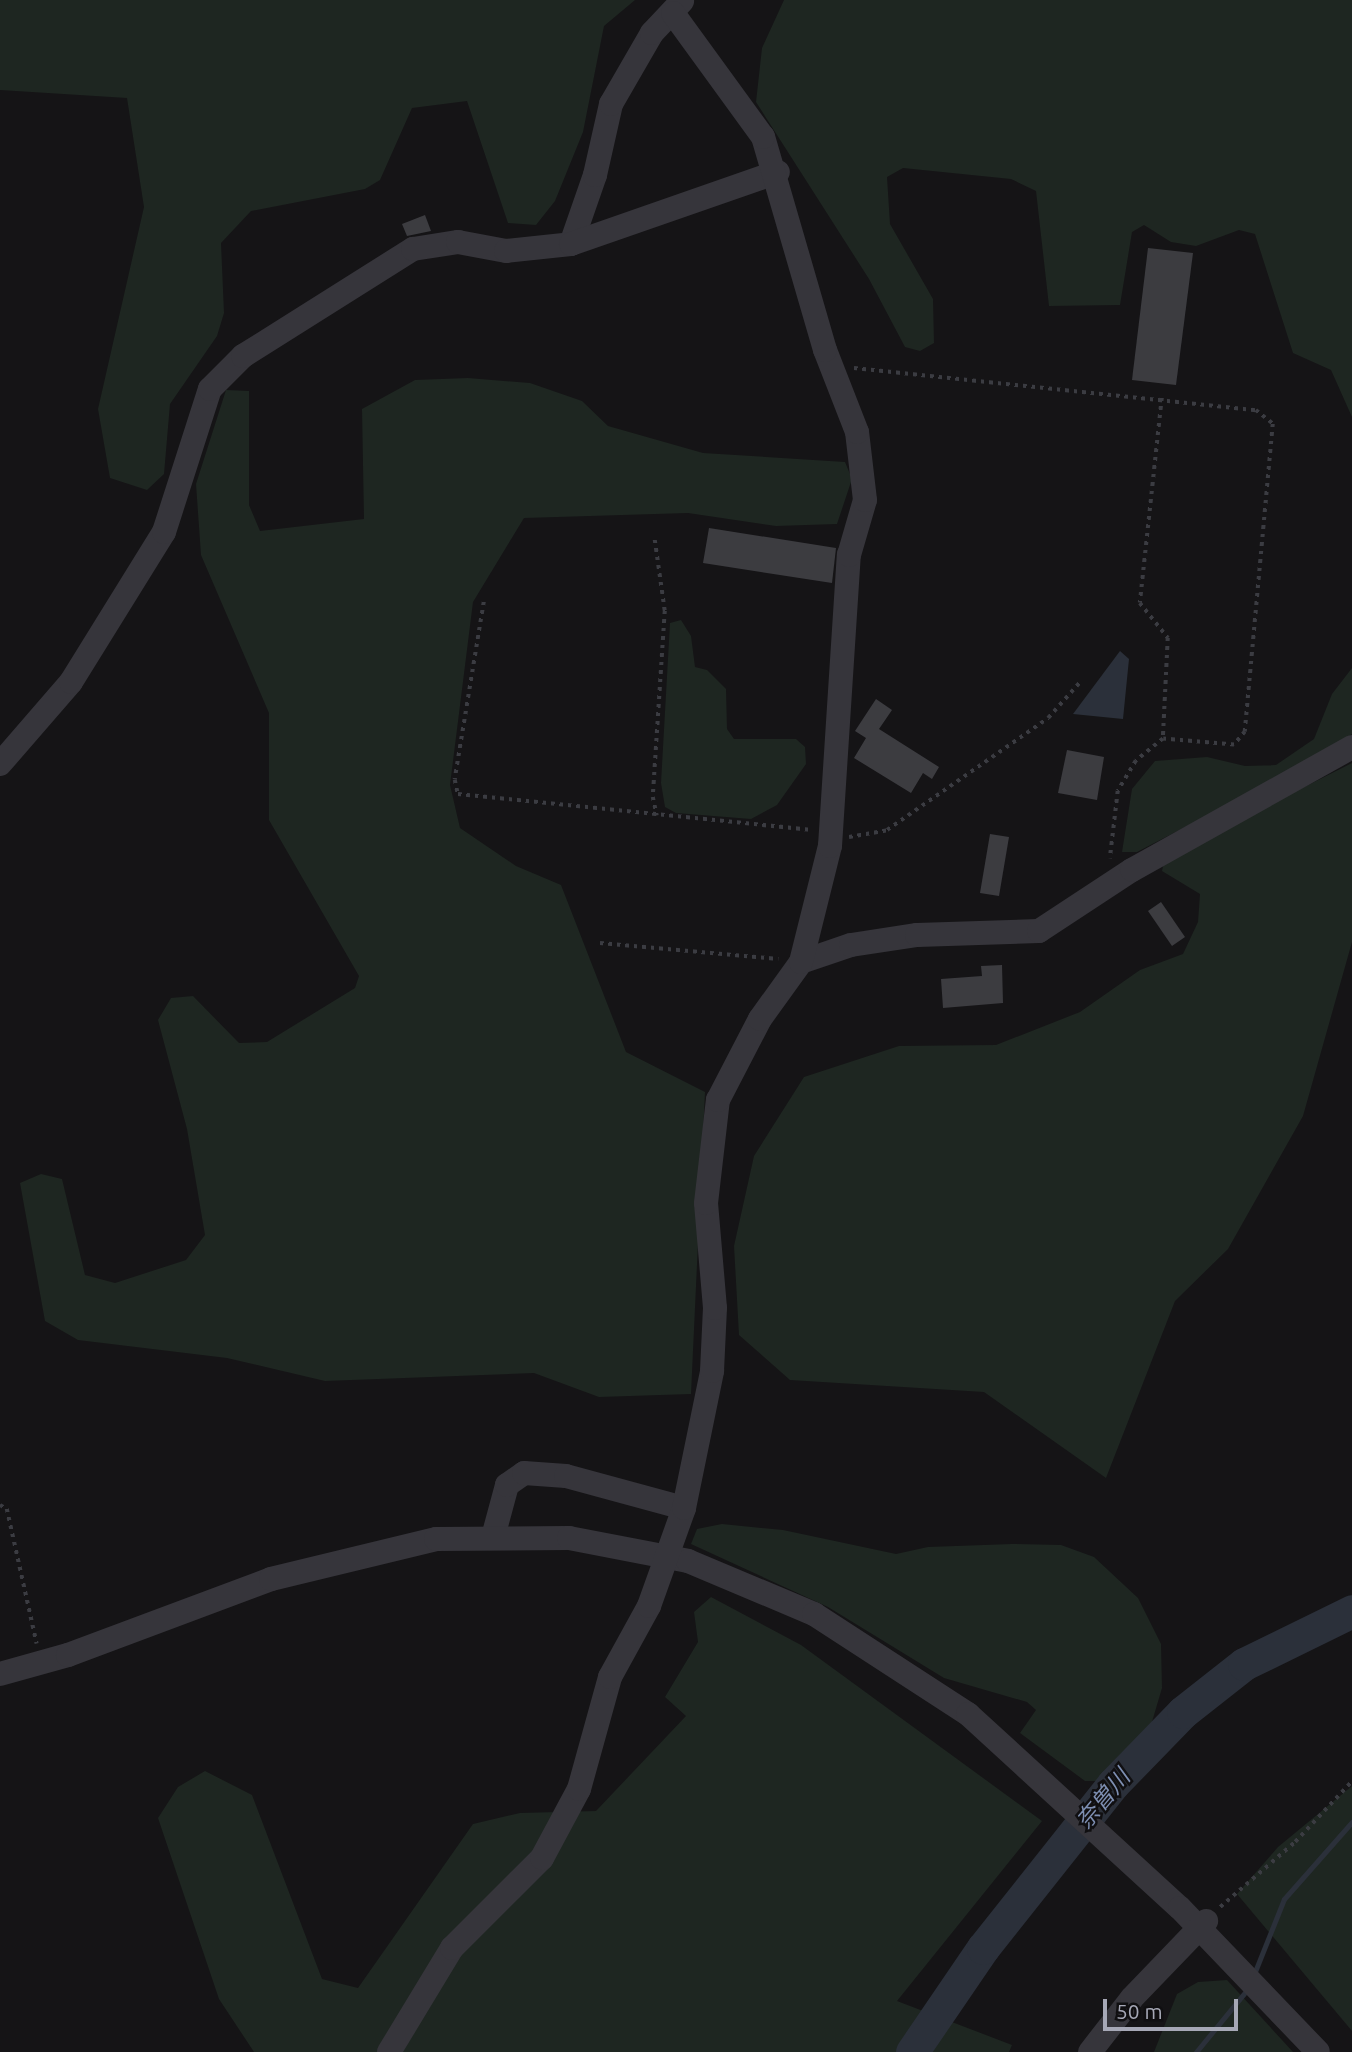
<!DOCTYPE html>
<meta charset="utf-8">
<style>
body{margin:0}
#map{position:relative;width:1352px;height:2052px;overflow:hidden;background:#151416;font-family:Ubuntu,"Noto Sans JP",sans-serif}
div>[style]{position:absolute}
.green>*{inset:0;background:#1e2621}
.water>*{inset:0;background:#2b303a}
.stream>*{height:5px;margin:-2.5px;padding:0 2.5px;transform-origin:2.5px;border-radius:2.5px;background:#2b303a}
.river>*{height:33px;margin:-16.5px;padding:0 16.5px;transform-origin:16.5px;border-radius:16.5px;background:#2b303a}
.building>*{inset:0;background:#3c3c40}
.path>*{height:3.5px;margin-top:-1.75px;transform-origin:0;background:repeating-linear-gradient(90deg,#3b3c42 0 3.5px,transparent 0 8.5px)}
.minor>*{height:24px;margin:-12px;padding:0 12px;transform-origin:12px;border-radius:12px;background:#36353b}
span{translate:-50% -50%;white-space:nowrap;text-align:center;line-height:1.15;-webkit-text-stroke:5px #100f11;paint-order:stroke}
.water-label{font-size:23px;color:#7d8eb1;font-style:italic}
.scale{position:absolute;left:1103px;top:1999px;width:135px;height:32px;box-sizing:border-box;border:4px solid #a6a8b6;border-top:0;padding-left:9px;font-size:21px;line-height:24px;white-space:nowrap;color:#a6a8b6;-webkit-text-stroke:5px #100f11;paint-order:stroke}
</style>
<div id="map">
<div class="green">
<div style="clip-path:polygon(0 0,635px 0,604px 26px,583px 132px,555px 201px,536px 225px,508px 223px,467px 101px,412px 108px,380px 180px,365px 189px,251px 211px,221px 243px,224px 313px,217px 336px,170px 404px,164px 474px,147px 490px,110px 478px,98px 409px,144px 207px,127px 98px,0 90px)"></div>
<div style="clip-path:polygon(784px 0,1352px 0,1352px 417px,1331px 370px,1293px 353px,1255px 234px,1239px 230px,1196px 246px,1171px 242px,1144px 225px,1132px 232px,1120px 305px,1049px 306px,1036px 191px,1011px 179px,903px 168px,887px 177px,890px 224px,933px 299px,934px 343px,920px 351px,905px 347px,869px 279px,756px 102px,762px 48px)"></div>
<div style="clip-path:polygon(468px 378px,530px 383px,582px 401px,608px 426px,703px 453px,845px 462px,852px 479px,837px 524px,776px 526px,688px 513px,524px 518px,473px 602px,450px 785px,460px 828px,516px 866px,561px 885px,626px 1052px,705px 1092px,691px 1394px,599px 1397px,534px 1373px,325px 1381px,227px 1358px,78px 1340px,45px 1321px,20px 1183px,41px 1174px,62px 1179px,85px 1275px,115px 1283px,186px 1260px,205px 1235px,187px 1129px,158px 1020px,171px 998px,193px 996px,239px 1043px,267px 1042px,355px 988px,359px 976px,269px 820px,269px 713px,201px 555px,196px 484px,226px 390px,249px 391px,249px 505px,260px 531px,364px 519px,362px 409px,415px 380px)"></div>
<div style="clip-path:polygon(681px 620px,691px 636px,695px 667px,707px 670px,726px 689px,727px 729px,734px 739px,796px 739px,805px 747px,806px 764px,777px 805px,751px 819px,676px 813px,665px 807px,661px 783px,670px 623px)"></div>
<div style="clip-path:polygon(1352px 668px,1352px 734px,1318px 758px,1137px 852px,1122px 852px,1132px 789px,1155px 761px,1207px 757px,1245px 766px,1276px 765px,1314px 739px,1332px 694px)"></div>
<div style="clip-path:polygon(1352px 763px,1352px 942px,1303px 1116px,1228px 1249px,1175px 1301px,1106px 1478px,984px 1392px,790px 1380px,739px 1335px,734px 1246px,754px 1156px,804px 1077px,899px 1046px,996px 1045px,1080px 1012px,1140px 970px,1183px 954px,1198px 922px,1200px 894px,1162px 871px,1165px 857px)"></div>
<div style="clip-path:polygon(722px 1524px,783px 1530px,896px 1554px,928px 1547px,1012px 1544px,1061px 1545px,1094px 1557px,1138px 1598px,1161px 1644px,1162px 1688px,1149px 1732px,1098px 1781px,1085px 1781px,1020px 1733px,1036px 1710px,1027px 1702px,944px 1678px,828px 1607px,691px 1544px,697px 1529px)"></div>
<div style="clip-path:polygon(711px 1597px,801px 1645px,1042px 1821px,897px 2001px,1012px 2045px,1009px 2052px,254px 2052px,219px 1999px,158px 1818px,178px 1787px,205px 1771px,252px 1795px,322px 1979px,358px 1988px,473px 1824px,520px 1813px,596px 1811px,686px 1716px,665px 1697px,698px 1642px,694px 1612px)"></div>
<div style="clip-path:polygon(1352px 1786px,1352px 2031px,1237px 1894px,1278px 1847px)"></div>
<div style="clip-path:polygon(1227px 1980px,1293px 2052px,1154px 2052px,1177px 1994px,1198px 1982px)"></div>
</div>
<div class="water">
<div style="clip-path:polygon(1120px 651px,1129px 659px,1123px 719px,1073px 714px)"></div>
</div>
<div class="stream">
<div style="left:1254px;top:1974px;width:81px;rotate:-68.2deg"></div>
<div style="left:1284px;top:1899px;width:103px;rotate:-48.6deg"></div>
<div style="left:1196px;top:2052px;width:80px;rotate:-50.6deg"></div>
</div>
<div class="river">
<div style="left:912px;top:2052px;width:126px;rotate:-55.7deg"></div>
<div style="left:983px;top:1948px;width:209px;rotate:-51.6deg"></div>
<div style="left:1113px;top:1784px;width:100px;rotate:-45.8deg"></div>
<div style="left:1183px;top:1712px;width:78px;rotate:-38.2deg"></div>
<div style="left:1244px;top:1664px;width:120px;rotate:-26.1deg"></div>
</div>
<div class="building">
<div style="clip-path:polygon(425px 215px,431px 231px,407px 236px,402px 224px)"></div>
<div style="clip-path:polygon(1148px 248px,1193px 253px,1176px 385px,1132px 380px)"></div>
<div style="clip-path:polygon(709px 528px,836px 548px,832px 583px,703px 563px)"></div>
<div style="clip-path:polygon(876px 699px,892px 710px,879px 729px,939px 767px,932px 779px,923px 773px,911px 793px,854px 758px,866px 738px,855px 731px)"></div>
<div style="clip-path:polygon(1067px 750px,1104px 757px,1097px 800px,1058px 793px)"></div>
<div style="clip-path:polygon(990px 834px,1009px 837px,999px 896px,980px 893px)"></div>
<div style="clip-path:polygon(1161px 902px,1185px 937px,1172px 946px,1148px 911px)"></div>
<div style="clip-path:polygon(1002px 965px,1003px 1003px,943px 1008px,941px 979px,982px 976px,981px 966px)"></div>
</div>
<div class="path">
<div style="left:854px;top:368px;width:404px;rotate:6deg"></div>
<div style="left:1256px;top:410px;width:22px;rotate:39deg"></div>
<div style="left:1273px;top:424px;width:309px;rotate:95.2deg"></div>
<div style="left:1245px;top:732px;width:17px;rotate:130deg"></div>
<div style="left:1234px;top:745px;width:71px;rotate:-175.2deg"></div>
<div style="left:1163px;top:739px;width:35px;rotate:141deg"></div>
<div style="left:1136px;top:761px;width:35px;rotate:121deg"></div>
<div style="left:1118px;top:791px;width:68px;rotate:96.7deg"></div>
<div style="left:1162px;top:398px;width:206px;rotate:96.1deg"></div>
<div style="left:1140px;top:603px;width:45px;rotate:51.3deg"></div>
<div style="left:1168px;top:638px;width:101px;rotate:92.8deg"></div>
<div style="left:655px;top:540px;width:72px;rotate:82deg"></div>
<div style="left:665px;top:611px;width:186px;rotate:93.7deg"></div>
<div style="left:653px;top:797px;width:19px;rotate:78deg"></div>
<div style="left:484px;top:602px;width:180px;rotate:99.3deg"></div>
<div style="left:455px;top:780px;width:14px;rotate:78deg"></div>
<div style="left:458px;top:794px;width:356px;rotate:5.8deg"></div>
<div style="left:849px;top:837px;width:39px;rotate:-10deg"></div>
<div style="left:887px;top:830px;width:196px;rotate:-34.8deg"></div>
<div style="left:1048px;top:718px;width:50px;rotate:-48.3deg"></div>
<div style="left:600px;top:943px;width:179px;rotate:5.1deg"></div>
<div style="left:0;top:1505px;width:8px;rotate:30deg"></div>
<div style="left:7px;top:1509px;width:138px;rotate:77.5deg"></div>
<div style="left:1220px;top:1907px;width:99px;rotate:-40.9deg"></div>
<div style="left:1295px;top:1842px;width:83px;rotate:-46.9deg"></div>
</div>
<div class="minor">
<div style="left:571px;top:244px;width:73px;rotate:-70.8deg"></div>
<div style="left:595px;top:175px;width:73px;rotate:-77.3deg"></div>
<div style="left:611px;top:104px;width:82px;rotate:-60deg"></div>
<div style="left:652px;top:33px;width:44px;rotate:-46.8deg"></div>
<div style="left:0;top:764px;width:108px;rotate:-49.1deg"></div>
<div style="left:71px;top:682px;width:176px;rotate:-58.2deg"></div>
<div style="left:164px;top:532px;width:150px;rotate:-72.2deg"></div>
<div style="left:210px;top:389px;width:47px;rotate:-45deg"></div>
<div style="left:243px;top:356px;width:201px;rotate:-32.2deg"></div>
<div style="left:413px;top:249px;width:46px;rotate:-8.8deg"></div>
<div style="left:458px;top:242px;width:49px;rotate:10.6deg"></div>
<div style="left:506px;top:251px;width:65px;rotate:-6.1deg"></div>
<div style="left:571px;top:244px;width:219px;rotate:-19.2deg"></div>
<div style="left:801px;top:962px;width:53px;rotate:-18.8deg"></div>
<div style="left:851px;top:945px;width:67px;rotate:-8.6deg"></div>
<div style="left:917px;top:935px;width:122px;rotate:-1.9deg"></div>
<div style="left:1039px;top:931px;width:111px;rotate:-33.3deg"></div>
<div style="left:1132px;top:870px;width:252px;rotate:-29.2deg"></div>
<div style="left:493px;top:1537px;width:54px;rotate:-74.9deg"></div>
<div style="left:507px;top:1485px;width:21px;rotate:-35deg"></div>
<div style="left:524px;top:1473px;width:42px;rotate:4.1deg"></div>
<div style="left:566px;top:1476px;width:122px;rotate:15.2deg"></div>
<div style="left:0;top:1674px;width:71px;rotate:-15.6deg"></div>
<div style="left:68px;top:1655px;width:217px;rotate:-20.5deg"></div>
<div style="left:271px;top:1579px;width:170px;rotate:-13.6deg"></div>
<div style="left:436px;top:1539px;width:133px;rotate:-0.4deg"></div>
<div style="left:569px;top:1538px;width:121px;rotate:10.9deg"></div>
<div style="left:688px;top:1561px;width:137px;rotate:22.8deg"></div>
<div style="left:814px;top:1614px;width:184px;rotate:33deg"></div>
<div style="left:968px;top:1714px;width:287px;rotate:42.5deg"></div>
<div style="left:1180px;top:1908px;width:199px;rotate:46.2deg"></div>
<div style="left:389px;top:2052px;width:122px;rotate:-58.8deg"></div>
<div style="left:452px;top:1948px;width:127px;rotate:-45deg"></div>
<div style="left:542px;top:1858px;width:78px;rotate:-61.8deg"></div>
<div style="left:579px;top:1789px;width:116px;rotate:-74.5deg"></div>
<div style="left:610px;top:1677px;width:81px;rotate:-61.2deg"></div>
<div style="left:649px;top:1606px;width:104px;rotate:-70.3deg"></div>
<div style="left:684px;top:1508px;width:140px;rotate:-78.4deg"></div>
<div style="left:712px;top:1371px;width:63px;rotate:-87.3deg"></div>
<div style="left:715px;top:1308px;width:105px;rotate:-94.9deg"></div>
<div style="left:706px;top:1203px;width:104px;rotate:-83.4deg"></div>
<div style="left:718px;top:1100px;width:91px;rotate:-62.6deg"></div>
<div style="left:760px;top:1019px;width:70px;rotate:-54.3deg"></div>
<div style="left:801px;top:962px;width:120px;rotate:-76deg"></div>
<div style="left:830px;top:846px;width:292px;rotate:-86.3deg"></div>
<div style="left:849px;top:555px;width:57px;rotate:-73.8deg"></div>
<div style="left:865px;top:500px;width:68px;rotate:-96.7deg"></div>
<div style="left:857px;top:432px;width:88px;rotate:-111.3deg"></div>
<div style="left:825px;top:350px;width:222px;rotate:-106.2deg"></div>
<div style="left:763px;top:137px;width:153px;rotate:-126deg"></div>
<div style="left:1090px;top:2052px;width:68px;rotate:-52.1deg"></div>
<div style="left:1132px;top:1998px;width:107px;rotate:-46.1deg"></div>
</div>
<div class="water-label">
<span style="left:1103px;top:1799px;rotate:-50deg">奈曽川</span>
</div>
<div class="scale">50 m</div>
</div>
